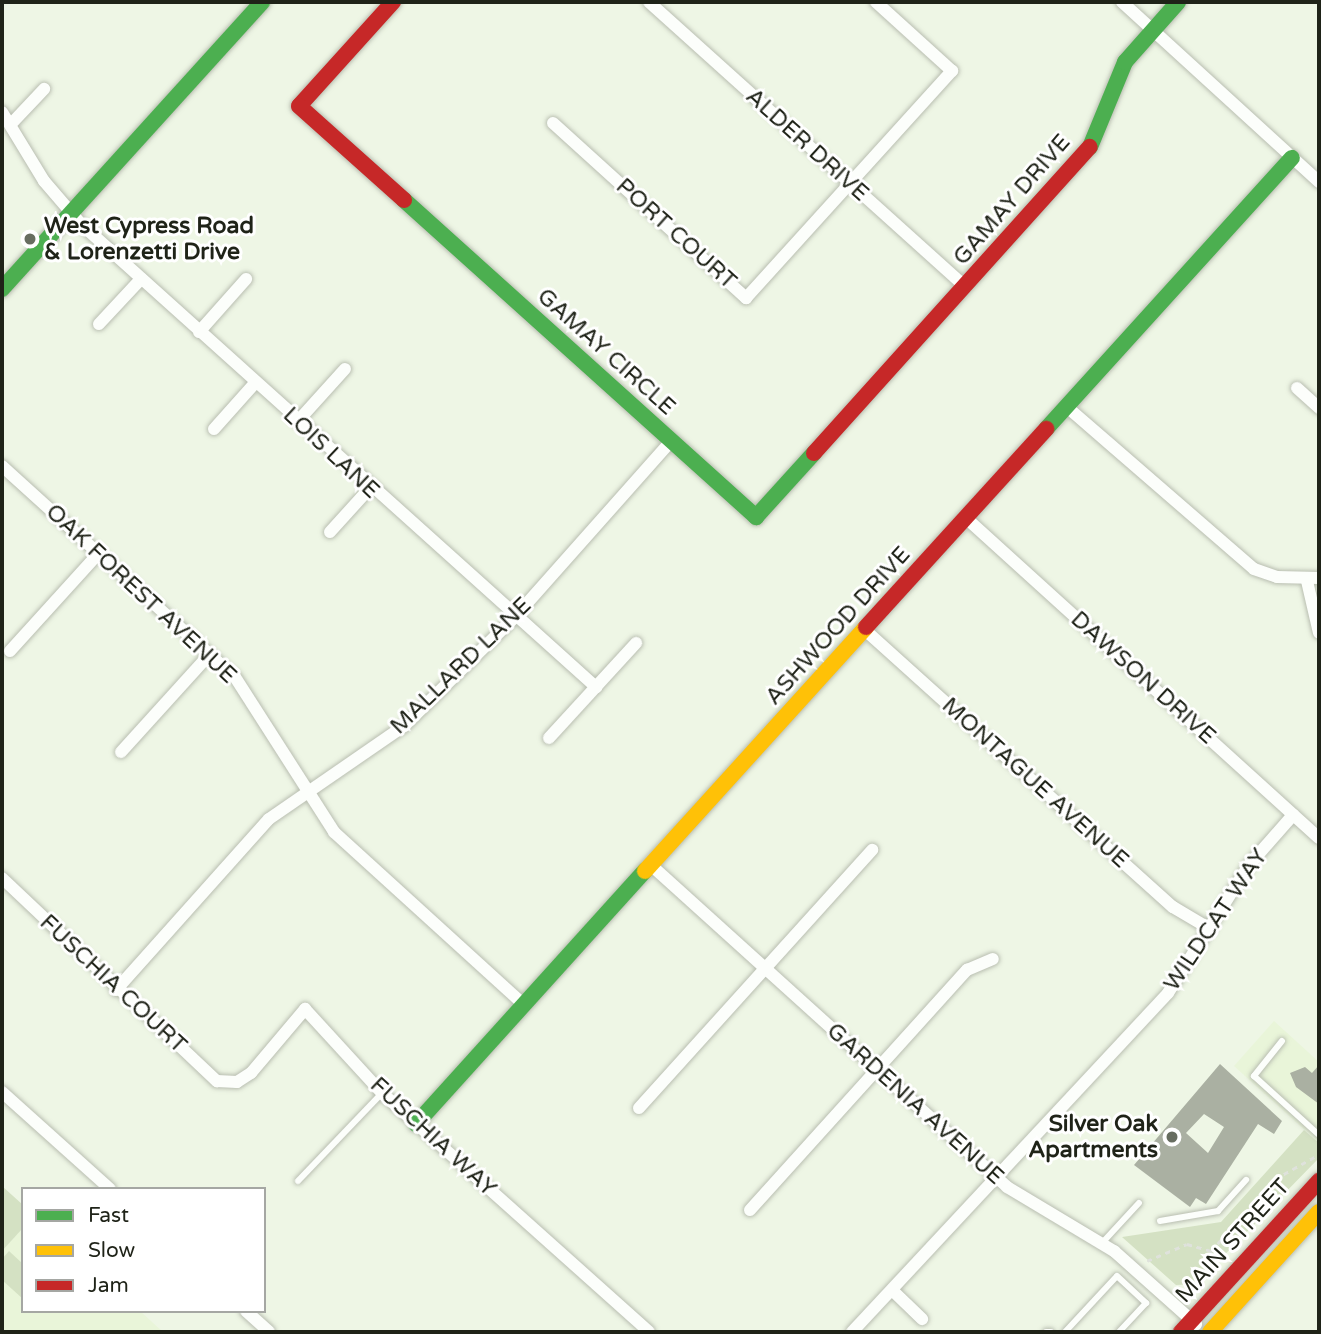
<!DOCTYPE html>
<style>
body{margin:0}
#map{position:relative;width:1321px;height:1334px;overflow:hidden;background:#eef6e5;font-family:"Varela Round",sans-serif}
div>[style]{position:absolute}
.built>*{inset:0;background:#e9f5d9}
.green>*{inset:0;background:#d4e1c3}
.building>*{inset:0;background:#aab0a2}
.path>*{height:2.5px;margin-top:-1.25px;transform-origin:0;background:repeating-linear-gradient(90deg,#dfe2dc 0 5px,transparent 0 10px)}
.roads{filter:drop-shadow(0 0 2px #b9beb1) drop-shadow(0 0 2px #b9beb1)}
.lane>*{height:6px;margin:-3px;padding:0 3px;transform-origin:3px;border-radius:3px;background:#fcfefb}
.street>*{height:12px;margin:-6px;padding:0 6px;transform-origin:6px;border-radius:6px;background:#fcfefb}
.fast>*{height:16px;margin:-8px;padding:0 8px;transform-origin:8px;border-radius:8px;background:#4caf50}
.slow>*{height:16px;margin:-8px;padding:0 8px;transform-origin:8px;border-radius:8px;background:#ffc107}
.jam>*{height:16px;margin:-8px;padding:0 8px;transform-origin:8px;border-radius:8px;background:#c62828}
.dots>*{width:19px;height:19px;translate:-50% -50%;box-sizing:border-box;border:4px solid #fff;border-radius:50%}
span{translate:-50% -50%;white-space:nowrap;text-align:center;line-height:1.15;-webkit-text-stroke:6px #fff;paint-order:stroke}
.street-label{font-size:23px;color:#1f2318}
.poi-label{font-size:23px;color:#1f2318;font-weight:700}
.left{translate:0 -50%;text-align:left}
.right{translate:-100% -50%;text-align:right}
.frame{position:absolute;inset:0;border:4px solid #1f2318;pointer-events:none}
.legend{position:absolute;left:21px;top:1187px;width:245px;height:126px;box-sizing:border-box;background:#fff;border:2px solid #a5a7a3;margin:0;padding:9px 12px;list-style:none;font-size:21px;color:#1f2318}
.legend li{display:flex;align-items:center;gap:14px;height:35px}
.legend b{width:35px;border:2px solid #a5a7a3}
</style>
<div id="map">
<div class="built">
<div style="clip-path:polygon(1274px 1021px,1319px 1062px,1319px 1143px,1234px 1066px)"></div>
<div style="clip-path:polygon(23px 1228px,23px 1311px,140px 1311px,163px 1332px,2px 1332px,2px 1251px)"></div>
</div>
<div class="green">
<div style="clip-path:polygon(1304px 1130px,1319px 1143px,1318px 1159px,1196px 1284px,1176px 1285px,1122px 1237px,1221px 1222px)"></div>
<div style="clip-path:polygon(2px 1186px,23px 1205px,23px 1228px,2px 1251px)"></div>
<div style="clip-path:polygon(9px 1251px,23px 1264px,23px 1299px,2px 1280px,2px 1259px)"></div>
</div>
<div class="building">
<div style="clip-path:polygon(evenodd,1220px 1064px,1282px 1121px,1274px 1134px,1258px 1124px,1206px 1204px,1196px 1198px,1190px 1207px,1134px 1165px,1220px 1064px,1204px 1114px,1224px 1127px,1208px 1153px,1186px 1133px,1204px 1114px)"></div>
<div style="clip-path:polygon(1319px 1065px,1319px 1104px,1296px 1087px,1290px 1073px,1305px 1067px,1312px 1073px)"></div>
</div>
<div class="path">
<div style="left:1211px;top:1251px;width:96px;rotate:-48.4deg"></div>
<div style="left:1275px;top:1179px;width:49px;rotate:-29.2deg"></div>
<div style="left:1147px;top:1261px;width:43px;rotate:-23deg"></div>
<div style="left:1187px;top:1244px;width:25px;rotate:16deg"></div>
<div style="left:1211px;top:1251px;width:27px;rotate:103deg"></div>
</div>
<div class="roads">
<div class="lane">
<div style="left:1282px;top:1041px;width:45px;rotate:128.7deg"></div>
<div style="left:1254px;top:1076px;width:88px;rotate:42.2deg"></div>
<div style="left:298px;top:1181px;width:122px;rotate:-46.3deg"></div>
<div style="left:1160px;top:1221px;width:59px;rotate:-9.8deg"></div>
<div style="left:1218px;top:1211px;width:42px;rotate:-47.9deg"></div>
<div style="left:1103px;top:1242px;width:53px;rotate:-47.3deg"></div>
<div style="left:1046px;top:1332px;width:5px"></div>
<div style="left:1065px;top:1332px;width:76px;rotate:-47.1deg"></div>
<div style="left:1117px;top:1276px;width:40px;rotate:43deg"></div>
<div style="left:1146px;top:1303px;width:40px;rotate:133deg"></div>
</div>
<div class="street">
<div style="left:649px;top:2px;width:426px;rotate:42deg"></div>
<div style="left:1122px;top:2px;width:267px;rotate:42.4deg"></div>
<div style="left:2px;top:112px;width:81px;rotate:58.7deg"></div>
<div style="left:44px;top:181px;width:57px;rotate:49.3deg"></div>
<div style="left:81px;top:224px;width:693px;rotate:41.96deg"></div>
<div style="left:12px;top:123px;width:47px;rotate:-46.7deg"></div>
<div style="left:553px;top:123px;width:261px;rotate:42.2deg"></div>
<div style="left:746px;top:298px;width:307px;rotate:-47.8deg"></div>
<div style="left:952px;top:71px;width:103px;rotate:-137.8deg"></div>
<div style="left:99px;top:324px;width:62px;rotate:-47deg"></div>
<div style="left:199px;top:332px;width:71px;rotate:-48.4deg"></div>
<div style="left:1297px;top:388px;width:30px;rotate:42deg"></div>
<div style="left:1067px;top:407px;width:247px;rotate:40.9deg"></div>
<div style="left:1254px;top:569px;width:24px;rotate:19deg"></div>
<div style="left:1277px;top:577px;width:42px;rotate:1.4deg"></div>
<div style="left:298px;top:421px;width:70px;rotate:-47.9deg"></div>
<div style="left:214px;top:429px;width:62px;rotate:-48.3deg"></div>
<div style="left:2px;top:466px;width:314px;rotate:42.2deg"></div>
<div style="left:235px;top:677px;width:184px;rotate:57.4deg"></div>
<div style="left:334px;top:832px;width:258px;rotate:42.3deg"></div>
<div style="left:966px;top:518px;width:476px;rotate:42.2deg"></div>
<div style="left:330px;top:532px;width:58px;rotate:-47.8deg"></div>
<div style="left:1307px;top:581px;width:53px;rotate:77deg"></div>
<div style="left:865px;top:630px;width:414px;rotate:42deg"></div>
<div style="left:1173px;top:907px;width:43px;rotate:30.7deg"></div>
<div style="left:10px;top:651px;width:132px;rotate:-47.8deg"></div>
<div style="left:549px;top:738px;width:129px;rotate:-47.5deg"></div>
<div style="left:121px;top:752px;width:132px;rotate:-47.8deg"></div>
<div style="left:652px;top:866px;width:479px;rotate:42.1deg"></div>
<div style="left:1007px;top:1187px;width:125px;rotate:30.9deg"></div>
<div style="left:1114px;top:1251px;width:110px;rotate:41.7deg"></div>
<div style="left:2px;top:878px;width:296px;rotate:43.4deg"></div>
<div style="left:217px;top:1081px;width:20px;rotate:3deg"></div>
<div style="left:237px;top:1082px;width:17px;rotate:-33deg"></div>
<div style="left:251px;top:1073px;width:84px;rotate:-49.8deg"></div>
<div style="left:305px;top:1009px;width:114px;rotate:47.5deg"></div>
<div style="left:382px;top:1093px;width:358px;rotate:41.8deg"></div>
<div style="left:116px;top:990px;width:229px;rotate:-48.2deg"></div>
<div style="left:269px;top:819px;width:164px;rotate:-34.6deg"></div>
<div style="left:404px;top:726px;width:154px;rotate:-44.5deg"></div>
<div style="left:514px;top:618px;width:237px;rotate:-48.4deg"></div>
<div style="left:2px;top:1092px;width:145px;rotate:41.9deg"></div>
<div style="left:639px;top:1108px;width:348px;rotate:-47.9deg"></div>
<div style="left:750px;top:1210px;width:324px;rotate:-47.9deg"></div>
<div style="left:967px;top:970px;width:28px;rotate:-23deg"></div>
<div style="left:892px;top:1290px;width:42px;rotate:44deg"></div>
<div style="left:246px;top:1311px;width:31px;rotate:42deg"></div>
<div style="left:852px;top:1332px;width:463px;rotate:-47deg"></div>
<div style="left:1168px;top:993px;width:151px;rotate:-57.7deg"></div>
<div style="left:1249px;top:865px;width:67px;rotate:-48.7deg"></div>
</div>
<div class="fast">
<div style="left:1090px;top:147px;width:92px;rotate:-67.6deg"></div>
<div style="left:1125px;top:62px;width:80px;rotate:-48.5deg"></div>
<div style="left:404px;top:200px;width:474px;rotate:42deg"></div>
<div style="left:756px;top:517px;width:86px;rotate:-47.8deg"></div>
<div style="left:2px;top:289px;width:387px;rotate:-47.8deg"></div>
<div style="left:1046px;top:429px;width:366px;rotate:-47.8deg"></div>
<div style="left:416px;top:1124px;width:341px;rotate:-47.9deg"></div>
</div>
<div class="slow">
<div style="left:645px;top:871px;width:329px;rotate:-47.8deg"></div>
<div style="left:1210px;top:1332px;width:162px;rotate:-47.8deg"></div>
</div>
<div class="jam">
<div style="left:393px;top:2px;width:140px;rotate:132.1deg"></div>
<div style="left:299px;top:106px;width:141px;rotate:41.8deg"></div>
<div style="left:814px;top:453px;width:412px;rotate:-48deg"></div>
<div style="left:866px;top:627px;width:268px;rotate:-47.7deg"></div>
<div style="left:1181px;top:1332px;width:205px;rotate:-47.6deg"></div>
</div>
</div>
<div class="dots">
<div style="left:30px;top:239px;background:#676d60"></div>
<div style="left:1172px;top:1137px;background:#676d60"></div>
</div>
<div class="street-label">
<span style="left:807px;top:145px;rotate:42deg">ALDER DRIVE</span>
<span style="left:1012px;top:200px;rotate:-49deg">GAMAY DRIVE</span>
<span style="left:676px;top:234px;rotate:42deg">PORT COURT</span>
<span style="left:606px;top:352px;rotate:42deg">GAMAY CIRCLE</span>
<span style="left:331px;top:453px;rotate:43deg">LOIS LANE</span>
<span style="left:141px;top:594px;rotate:43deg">OAK FOREST AVENUE</span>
<span style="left:838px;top:626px;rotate:-48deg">ASHWOOD DRIVE</span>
<span style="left:461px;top:666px;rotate:-44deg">MALLARD LANE</span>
<span style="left:1143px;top:678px;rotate:42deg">DAWSON DRIVE</span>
<span style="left:1035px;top:783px;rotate:42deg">MONTAGUE AVENUE</span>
<span style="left:1216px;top:920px;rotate:-56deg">WILDCAT WAY</span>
<span style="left:113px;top:984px;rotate:43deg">FUSCHIA COURT</span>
<span style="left:915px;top:1104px;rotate:42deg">GARDENIA AVENUE</span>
<span style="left:433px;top:1137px;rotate:43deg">FUSCHIA WAY</span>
<span style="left:1233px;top:1241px;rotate:-48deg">MAIN STREET</span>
</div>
<div class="poi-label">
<span class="left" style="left:44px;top:239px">West Cypress Road<br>&amp; Lorenzetti Drive</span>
<span class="right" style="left:1158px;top:1137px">Silver Oak<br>Apartments</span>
</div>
<div class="frame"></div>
<ul class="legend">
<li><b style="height:9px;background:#4caf50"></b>Fast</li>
<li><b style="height:9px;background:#ffc107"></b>Slow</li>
<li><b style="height:9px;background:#c62828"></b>Jam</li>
</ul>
</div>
